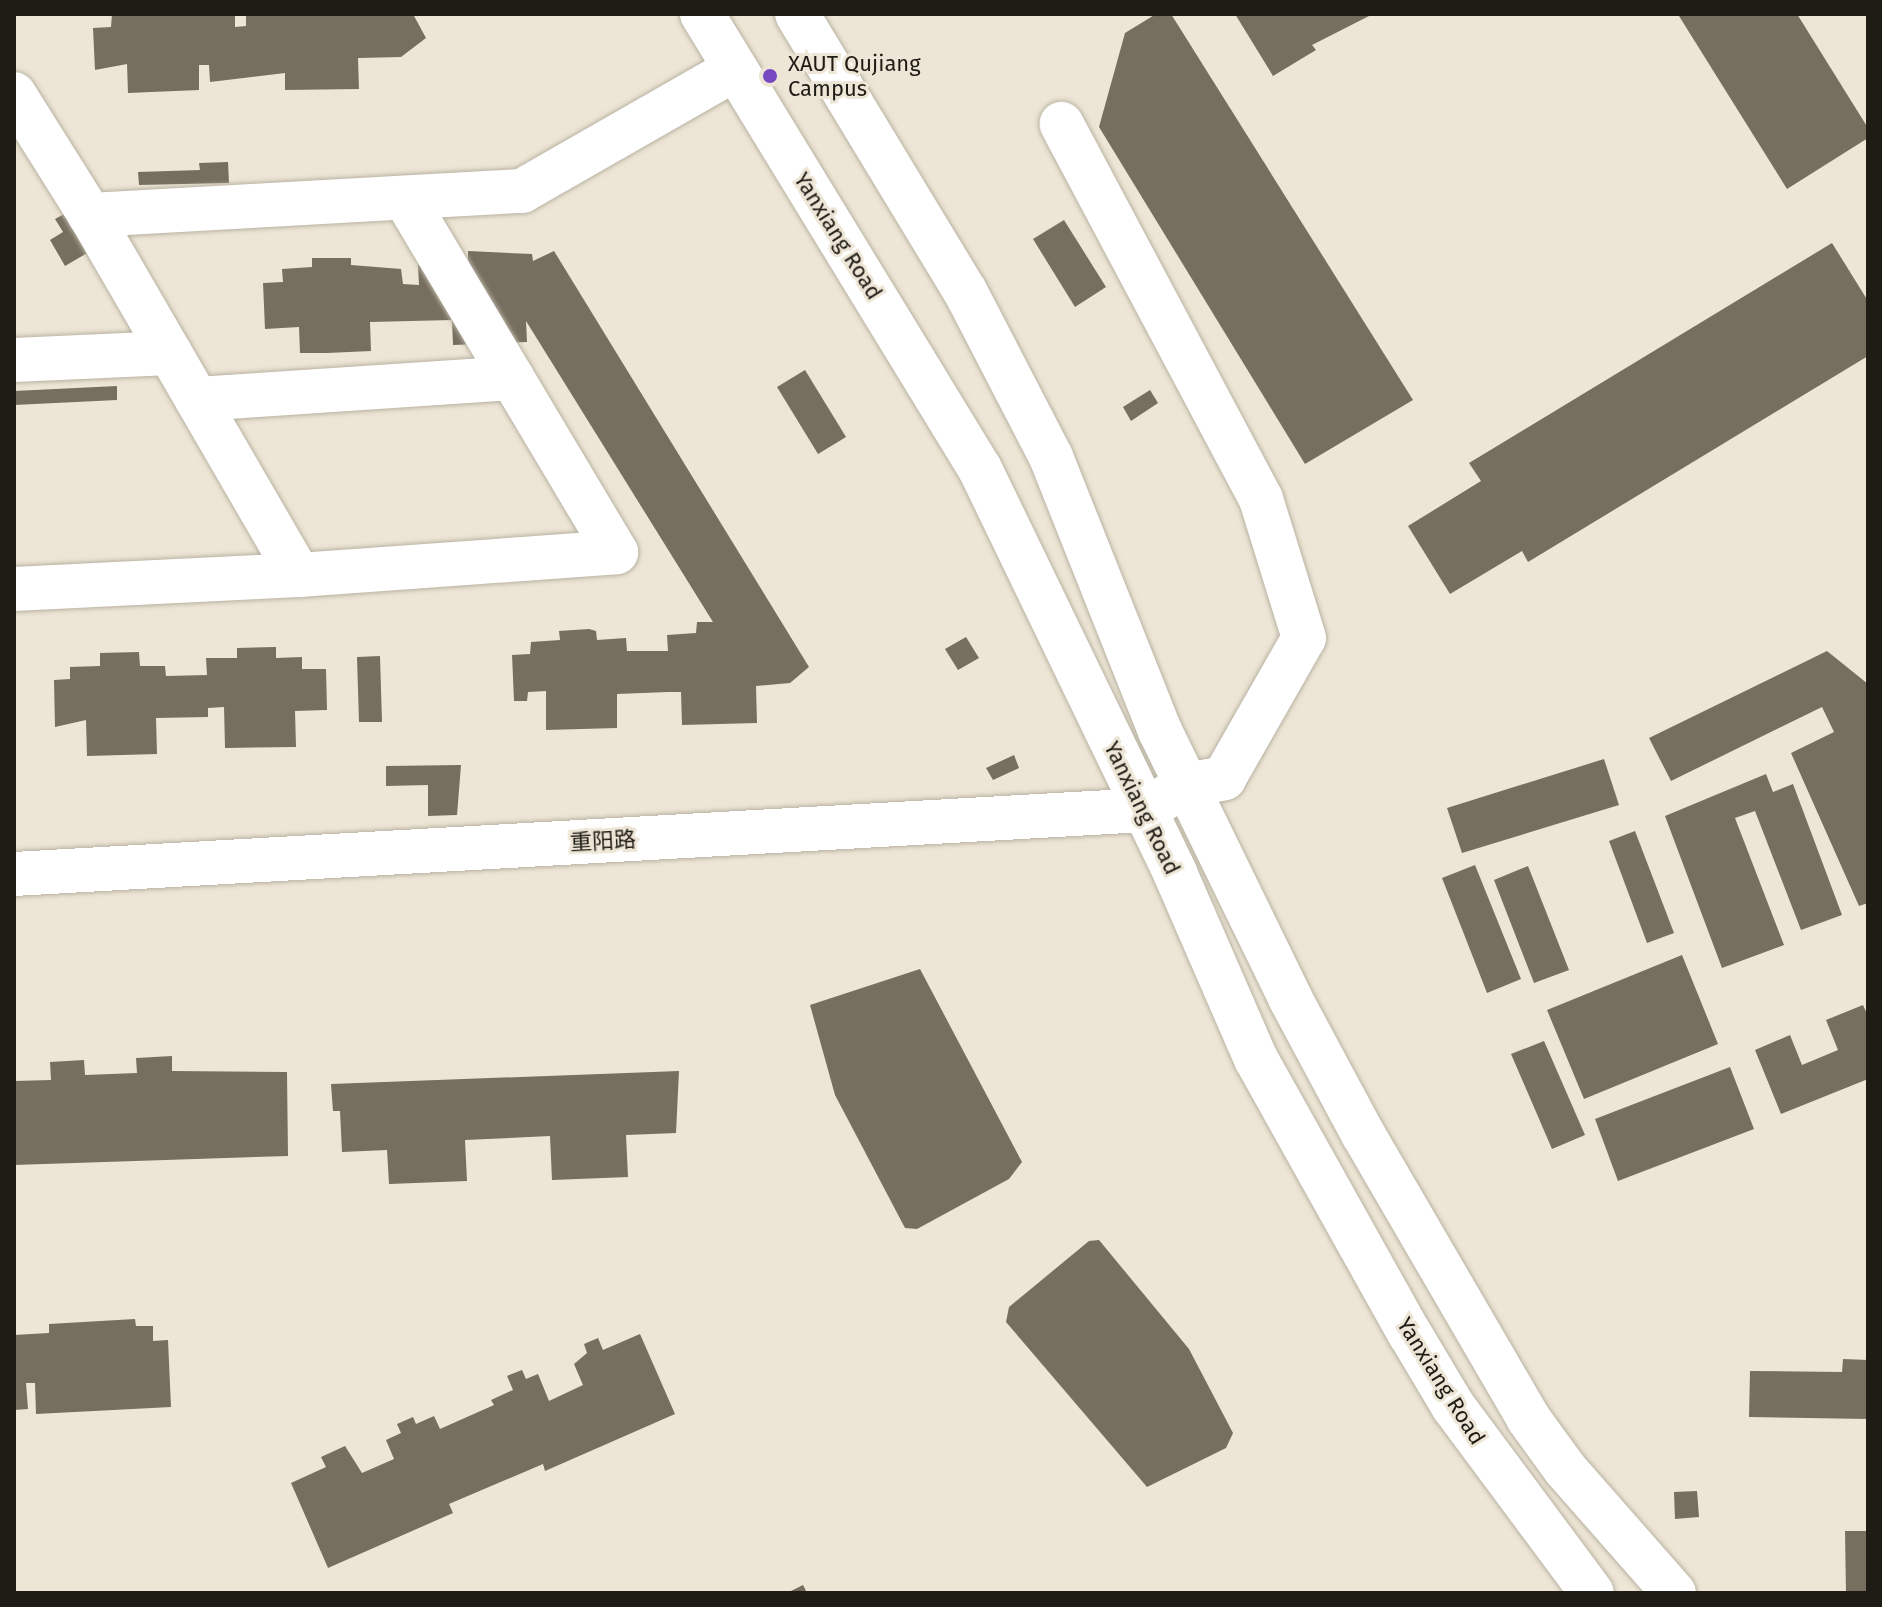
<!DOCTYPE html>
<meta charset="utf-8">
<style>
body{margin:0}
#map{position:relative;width:1882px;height:1607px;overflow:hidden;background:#ede5d5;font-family:"Fira Sans","Noto Sans SC",sans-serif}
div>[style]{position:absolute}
.building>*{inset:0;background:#766f60}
.roads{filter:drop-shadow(0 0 2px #b9b2a2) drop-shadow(0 0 2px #b9b2a2)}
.minor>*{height:44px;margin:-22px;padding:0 22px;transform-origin:22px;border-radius:22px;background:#fff}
.major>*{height:44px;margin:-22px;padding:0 22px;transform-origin:22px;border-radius:22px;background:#fff}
.dots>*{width:22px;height:22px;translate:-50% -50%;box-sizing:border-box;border:4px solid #ede5d5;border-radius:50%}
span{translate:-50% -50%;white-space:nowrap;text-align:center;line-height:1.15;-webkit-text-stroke:6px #ede5d5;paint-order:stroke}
.poi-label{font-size:22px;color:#1f1c16}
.left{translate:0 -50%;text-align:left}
.street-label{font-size:22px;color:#1f1c16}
.frame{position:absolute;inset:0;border:16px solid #1f1c16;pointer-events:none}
</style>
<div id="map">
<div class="building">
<div style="clip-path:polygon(112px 14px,235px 14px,235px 27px,246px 26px,246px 14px,413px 14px,426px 38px,401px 57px,358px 58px,359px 89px,285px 90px,285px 73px,210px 82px,209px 65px,199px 65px,199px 90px,128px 93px,127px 64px,95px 70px,93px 28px,111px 27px)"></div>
<div style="clip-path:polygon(1156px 14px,1171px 14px,1413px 400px,1305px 464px,1099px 127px,1125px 33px)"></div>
<div style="clip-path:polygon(1235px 14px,1373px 14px,1312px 45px,1316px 50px,1273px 76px)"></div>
<div style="clip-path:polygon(1683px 14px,1797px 14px,1868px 128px,1868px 138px,1787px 189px,1679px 16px)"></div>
<div style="clip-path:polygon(228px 162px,229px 183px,139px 185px,138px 172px,200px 170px,199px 163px)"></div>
<div style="clip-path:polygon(66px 213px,89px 252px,65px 266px,50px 240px,63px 232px,55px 219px)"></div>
<div style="clip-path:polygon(1064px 220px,1106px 287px,1075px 307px,1033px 239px)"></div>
<div style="clip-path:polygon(1832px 243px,1868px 301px,1868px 356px,1528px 562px,1522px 551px,1450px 594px,1408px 526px,1481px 481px,1469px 463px)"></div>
<div style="clip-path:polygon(468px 251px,532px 254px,533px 261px,554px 251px,809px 667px,790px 683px,756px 686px,757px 723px,682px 725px,681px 692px,668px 692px,617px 694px,617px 728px,546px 730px,546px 691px,528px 692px,527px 701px,514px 701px,512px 655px,530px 654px,531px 642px,560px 640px,559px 631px,589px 629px,596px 631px,597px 640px,626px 638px,627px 651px,668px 651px,667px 635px,696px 633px,697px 622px,713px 622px,526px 321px,527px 342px,453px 345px,452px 320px,370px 322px,371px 351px,327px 353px,300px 353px,299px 327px,265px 329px,263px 283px,283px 282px,282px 269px,312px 267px,312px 258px,351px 258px,351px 265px,401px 269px,403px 284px,419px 285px,418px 265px,468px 263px)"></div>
<div style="clip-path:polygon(805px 370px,846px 437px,818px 454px,777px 387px)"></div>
<div style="clip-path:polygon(117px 386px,117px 400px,14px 405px,14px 391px)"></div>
<div style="clip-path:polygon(1150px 390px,1158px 403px,1131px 421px,1123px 407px)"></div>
<div style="clip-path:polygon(966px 637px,979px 658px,958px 670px,945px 649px)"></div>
<div style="clip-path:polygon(276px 647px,276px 658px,302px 657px,302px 669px,326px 669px,327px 710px,295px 711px,296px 747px,225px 748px,224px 707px,208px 708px,208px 717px,156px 718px,157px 754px,87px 756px,86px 720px,55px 727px,54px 680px,70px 679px,70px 667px,100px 666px,100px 653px,139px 652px,140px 666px,165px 666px,166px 676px,207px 675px,206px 658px,237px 658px,237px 648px)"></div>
<div style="clip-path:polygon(1827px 651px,1868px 684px,1868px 903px,1859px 906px,1791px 753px,1834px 732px,1822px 707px,1671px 781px,1649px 738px)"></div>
<div style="clip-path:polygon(380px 656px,382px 722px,359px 722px,357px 657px)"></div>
<div style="clip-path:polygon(1014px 755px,1019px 768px,993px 780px,986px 768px)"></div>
<div style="clip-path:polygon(1604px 759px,1619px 805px,1462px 853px,1447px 808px)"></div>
<div style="clip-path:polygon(461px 765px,457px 815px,428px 816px,428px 785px,386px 786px,386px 766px)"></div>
<div style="clip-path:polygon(1766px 774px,1773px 792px,1793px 784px,1842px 915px,1801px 930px,1755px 811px,1735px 818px,1784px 945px,1722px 968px,1665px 816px)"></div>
<div style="clip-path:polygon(1635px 831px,1674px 933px,1647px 943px,1609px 841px)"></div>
<div style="clip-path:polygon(1475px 865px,1521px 979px,1487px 993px,1442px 878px)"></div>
<div style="clip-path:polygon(1528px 866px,1569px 970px,1534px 983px,1494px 880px)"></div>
<div style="clip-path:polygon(1682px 955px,1718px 1044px,1584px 1099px,1547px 1010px)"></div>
<div style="clip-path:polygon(920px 969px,1022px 1162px,1009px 1179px,917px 1229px,905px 1228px,835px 1095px,810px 1005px)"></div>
<div style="clip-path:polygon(1863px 1005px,1868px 1016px,1868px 1079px,1781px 1114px,1755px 1050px,1790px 1035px,1802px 1065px,1838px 1050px,1826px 1020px)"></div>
<div style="clip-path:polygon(1544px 1041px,1585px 1135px,1552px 1149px,1511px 1054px)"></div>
<div style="clip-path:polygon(172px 1056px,172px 1071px,287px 1072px,288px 1156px,14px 1165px,14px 1081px,51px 1080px,50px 1062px,84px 1060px,85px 1075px,137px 1073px,136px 1058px)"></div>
<div style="clip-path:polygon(1730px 1067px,1754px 1129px,1618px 1181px,1595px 1119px)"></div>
<div style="clip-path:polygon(679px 1071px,676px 1133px,626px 1135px,628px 1177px,552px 1180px,550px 1136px,465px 1140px,467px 1181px,389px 1184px,387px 1150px,342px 1152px,340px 1111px,333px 1111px,331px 1084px)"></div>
<div style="clip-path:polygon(1099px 1240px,1189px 1349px,1233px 1433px,1226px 1448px,1147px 1487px,1006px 1322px,1009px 1307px,1089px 1241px)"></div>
<div style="clip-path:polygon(135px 1319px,136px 1326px,153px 1326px,153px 1341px,168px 1340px,171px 1407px,36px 1414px,35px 1383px,26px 1383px,28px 1409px,14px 1410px,14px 1335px,49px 1333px,49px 1324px)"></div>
<div style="clip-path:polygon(640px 1334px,675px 1414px,545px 1471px,543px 1464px,449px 1504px,453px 1513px,328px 1568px,291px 1483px,326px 1467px,321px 1457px,345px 1446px,362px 1473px,394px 1459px,386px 1440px,401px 1433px,397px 1424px,413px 1417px,416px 1424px,434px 1416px,440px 1429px,494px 1405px,491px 1400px,513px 1390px,507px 1376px,522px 1370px,526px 1379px,538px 1374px,549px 1401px,583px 1385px,574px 1364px,587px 1353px,584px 1344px,598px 1338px,603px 1350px)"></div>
<div style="clip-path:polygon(1843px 1359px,1868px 1360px,1868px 1419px,1749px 1417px,1750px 1371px,1842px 1372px)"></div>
<div style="clip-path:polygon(1697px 1491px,1699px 1517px,1675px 1519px,1674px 1492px)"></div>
<div style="clip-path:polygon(1845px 1531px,1868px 1531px,1868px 1593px,1846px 1593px)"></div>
<div style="clip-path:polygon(803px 1585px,807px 1593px,787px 1593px)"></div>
</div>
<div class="roads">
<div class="minor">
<div style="left:14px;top:94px;width:143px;rotate:57.9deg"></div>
<div style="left:90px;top:215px;width:433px;rotate:-3.2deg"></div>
<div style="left:522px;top:191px;width:245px;rotate:-29.8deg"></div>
<div style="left:90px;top:215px;width:416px;rotate:59.9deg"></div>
<div style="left:299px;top:575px;width:318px;rotate:-4.1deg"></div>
<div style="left:616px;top:552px;width:412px;rotate:-120.8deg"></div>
<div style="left:14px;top:360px;width:156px;rotate:-2.6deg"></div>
<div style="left:197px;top:399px;width:316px;rotate:-3.8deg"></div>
<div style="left:14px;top:589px;width:285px;rotate:-2.8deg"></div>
<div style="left:14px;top:874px;width:1133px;rotate:-3.24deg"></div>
<div style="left:1145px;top:810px;width:48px;rotate:-31.4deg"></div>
<div style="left:1186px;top:785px;width:39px;rotate:-10deg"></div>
<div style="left:1224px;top:778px;width:161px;rotate:-60.3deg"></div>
<div style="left:1304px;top:638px;width:145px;rotate:-107.2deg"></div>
<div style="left:1261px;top:499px;width:425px;rotate:-118deg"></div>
</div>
<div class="major">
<div style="left:702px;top:14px;width:533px;rotate:58.58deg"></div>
<div style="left:980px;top:469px;width:449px;rotate:64.2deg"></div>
<div style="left:1175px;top:873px;width:203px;rotate:66.5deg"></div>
<div style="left:1256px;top:1059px;width:315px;rotate:60.8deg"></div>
<div style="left:1410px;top:1334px;width:84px;rotate:59.2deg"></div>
<div style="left:1453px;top:1406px;width:233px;rotate:53.4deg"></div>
<div style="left:797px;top:14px;width:324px;rotate:58.8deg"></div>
<div style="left:965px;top:291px;width:187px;rotate:62.6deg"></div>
<div style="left:1051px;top:457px;width:295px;rotate:68.3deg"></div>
<div style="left:1160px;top:731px;width:297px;rotate:64deg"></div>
<div style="left:1290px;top:998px;width:154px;rotate:61.8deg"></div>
<div style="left:1363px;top:1134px;width:328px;rotate:59.8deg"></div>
<div style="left:1528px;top:1418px;width:63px;rotate:54deg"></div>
<div style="left:1565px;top:1469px;width:165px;rotate:48.7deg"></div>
</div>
</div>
<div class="dots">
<div style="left:770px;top:76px;background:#7649c1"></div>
</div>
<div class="poi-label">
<span class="left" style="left:788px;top:76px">XAUT Qujiang<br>Campus</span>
</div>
<div class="street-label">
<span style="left:838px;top:236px;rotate:58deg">Yanxiang Road</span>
<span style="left:1142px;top:808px;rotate:64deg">Yanxiang Road</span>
<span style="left:603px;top:841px;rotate:-3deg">重阳路</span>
<span style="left:1441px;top:1381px;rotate:58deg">Yanxiang Road</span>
</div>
<div class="frame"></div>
</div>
